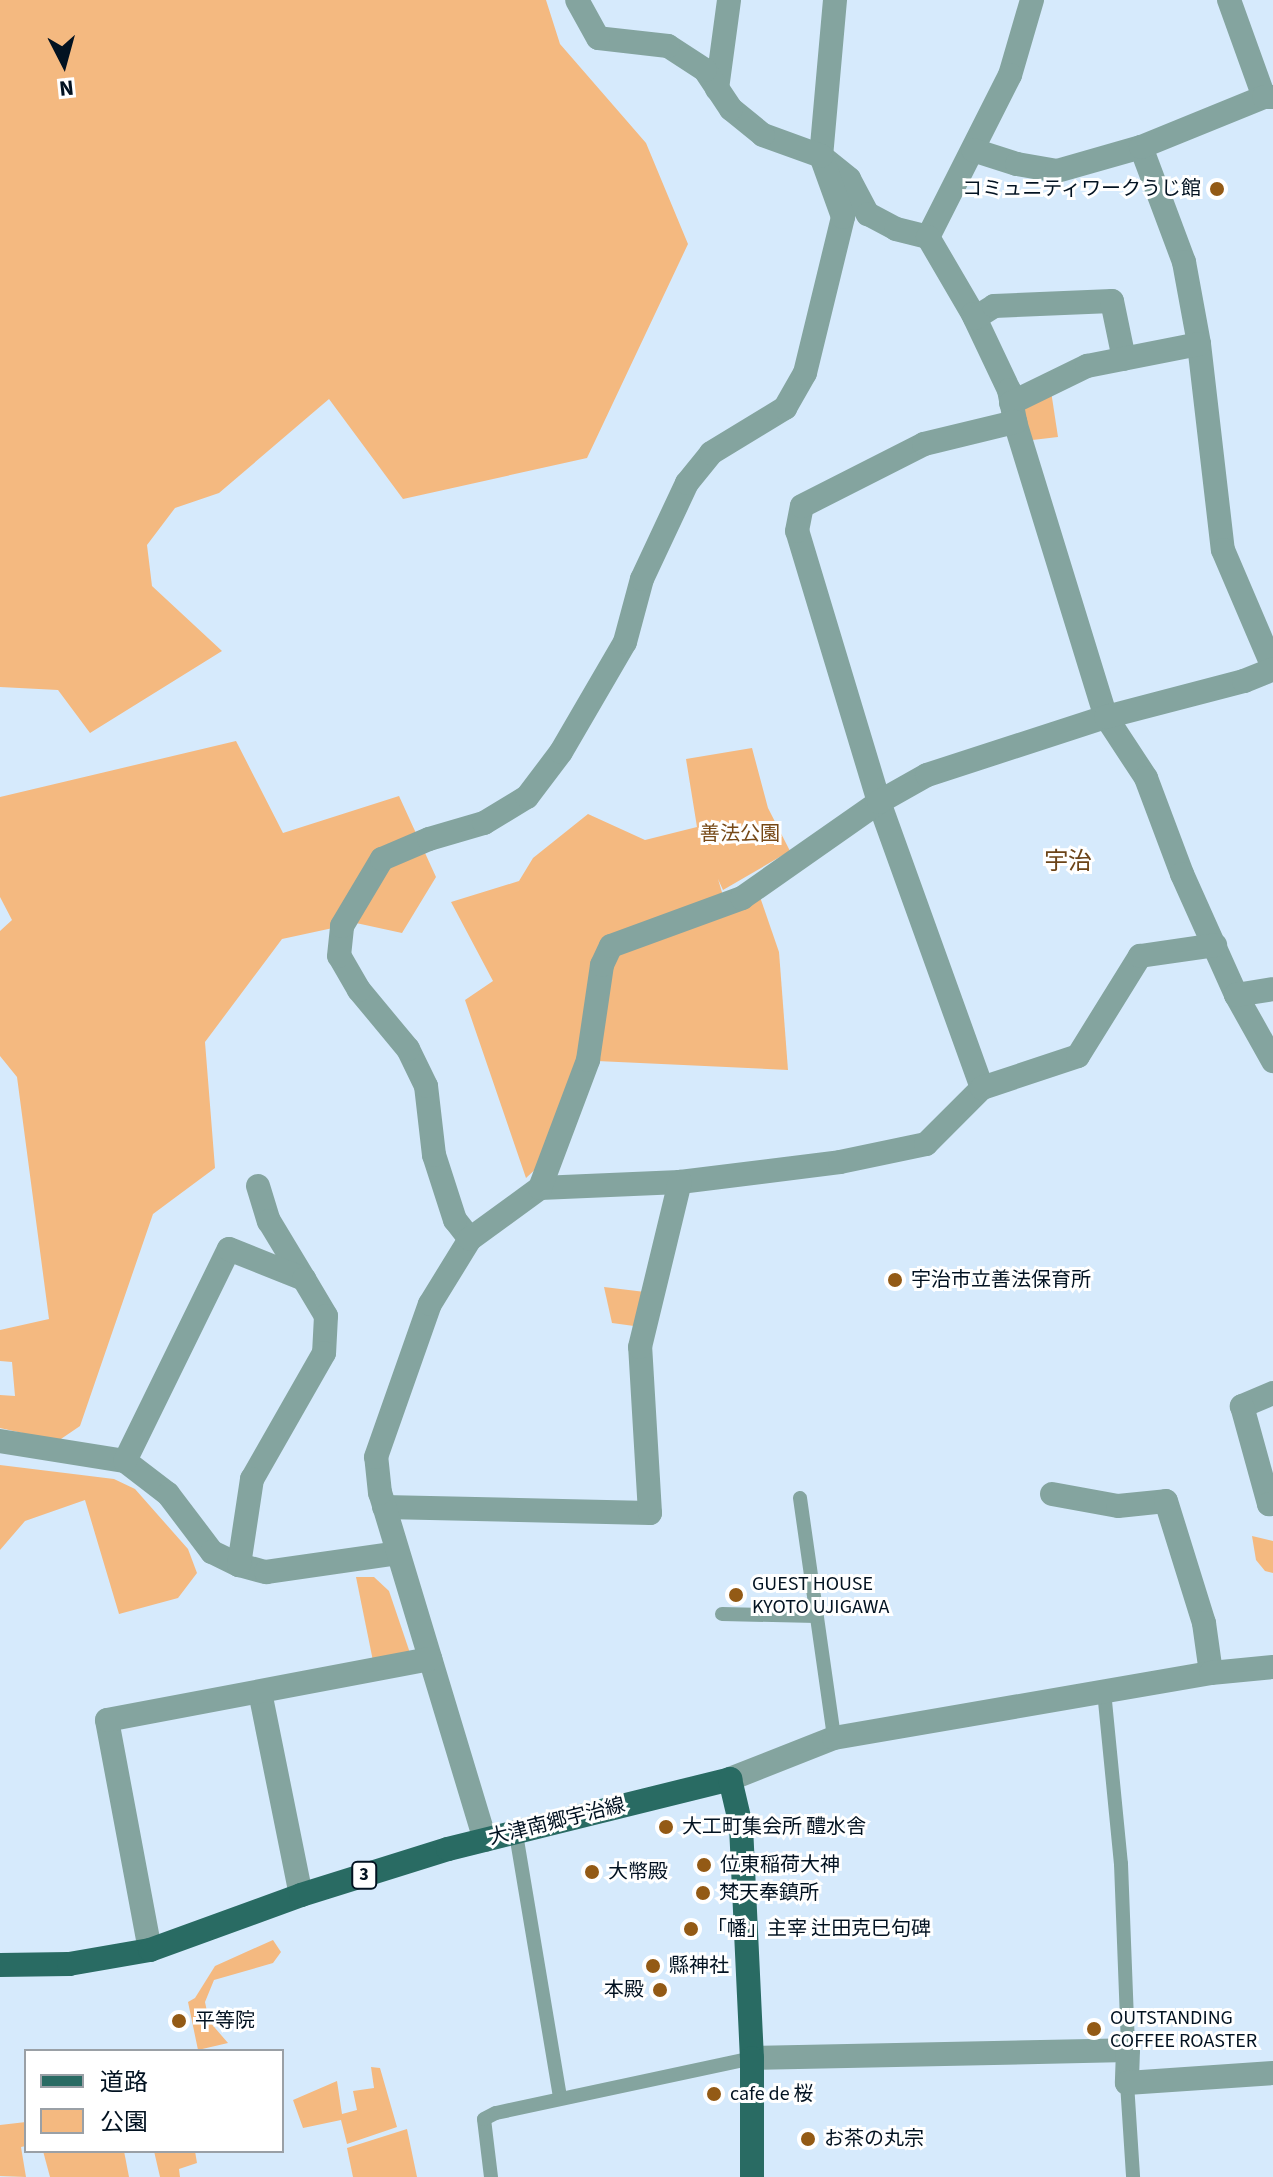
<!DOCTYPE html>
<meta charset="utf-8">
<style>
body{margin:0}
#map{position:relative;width:1273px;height:2177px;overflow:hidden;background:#d6eafc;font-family:"Source Sans 3","Noto Sans JP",sans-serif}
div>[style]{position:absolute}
.green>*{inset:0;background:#f4b980}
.lane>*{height:14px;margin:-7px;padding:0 7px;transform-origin:7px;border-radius:7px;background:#84a49f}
.street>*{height:24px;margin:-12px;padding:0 12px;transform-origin:12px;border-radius:12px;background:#84a49f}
.primary>*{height:24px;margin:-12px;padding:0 12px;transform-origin:12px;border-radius:12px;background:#296b63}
.dots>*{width:22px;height:22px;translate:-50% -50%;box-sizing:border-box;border:4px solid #fff;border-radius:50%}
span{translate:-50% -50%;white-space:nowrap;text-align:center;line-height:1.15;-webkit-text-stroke:6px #fff;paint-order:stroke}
.shield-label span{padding:2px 6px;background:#fff;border:2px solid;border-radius:6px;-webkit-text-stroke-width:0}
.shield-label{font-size:18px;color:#021221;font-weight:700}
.poi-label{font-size:20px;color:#021221}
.right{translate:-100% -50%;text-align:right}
.left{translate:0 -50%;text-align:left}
.park-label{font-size:20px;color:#764917}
.street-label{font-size:20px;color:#021221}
.quarter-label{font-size:24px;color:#6b4317}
.legend{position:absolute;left:24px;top:2049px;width:260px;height:104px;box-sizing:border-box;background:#fff;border:2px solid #9aa0a6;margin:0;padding:10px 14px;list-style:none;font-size:24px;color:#021221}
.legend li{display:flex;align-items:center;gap:16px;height:40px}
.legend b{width:40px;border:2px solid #9aa0a6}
.north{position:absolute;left:24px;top:24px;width:80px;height:80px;-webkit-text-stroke:6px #fff;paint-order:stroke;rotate:174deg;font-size:22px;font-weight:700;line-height:32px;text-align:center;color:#021221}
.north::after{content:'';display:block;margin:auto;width:28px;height:36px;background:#021221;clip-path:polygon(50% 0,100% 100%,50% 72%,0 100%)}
</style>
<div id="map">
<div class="green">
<div style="clip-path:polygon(0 0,546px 0,560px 44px,646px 143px,688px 244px,587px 458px,403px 499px,329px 399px,219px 493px,175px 508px,147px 545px,152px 586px,222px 651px,90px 733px,58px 690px,0 687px)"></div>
<div style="clip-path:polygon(1051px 391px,1058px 437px,1024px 441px,1021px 410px)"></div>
<div style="clip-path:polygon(236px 741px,283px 833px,399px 796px,436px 877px,402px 933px,356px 923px,282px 939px,205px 1042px,215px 1168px,153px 1214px,80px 1426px,58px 1441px,0 1428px,0 1395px,15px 1396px,12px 1362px,0 1361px,0 1330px,49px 1319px,17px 1077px,0 1056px,0 931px,12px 920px,0 897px,0 797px)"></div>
<div style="clip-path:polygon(752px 748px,768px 808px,790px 851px,723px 890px,718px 879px,724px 899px,615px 938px,580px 1058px,539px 1166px,526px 1178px,465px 1000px,493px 981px,451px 902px,519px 881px,533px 858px,588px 814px,645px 840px,697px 827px,686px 759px)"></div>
<div style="clip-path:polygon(760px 897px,779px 952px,788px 1070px,597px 1061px,611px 962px,620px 948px)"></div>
<div style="clip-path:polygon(604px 1287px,645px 1292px,634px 1326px,612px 1323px)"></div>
<div style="clip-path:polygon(0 1465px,114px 1479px,135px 1489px,188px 1549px,197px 1573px,178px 1598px,119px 1614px,85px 1500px,25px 1521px,0 1550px)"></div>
<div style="clip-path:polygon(1252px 1536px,1273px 1541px,1273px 1573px,1265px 1571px,1256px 1560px)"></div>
<div style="clip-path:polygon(356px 1577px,374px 1577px,389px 1591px,410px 1653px,373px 1661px)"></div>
<div style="clip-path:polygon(273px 1940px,281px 1952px,273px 1963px,214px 1980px,205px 2002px,209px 2021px,228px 2043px,198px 2050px,188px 2002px,195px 1998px,215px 1966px)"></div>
<div style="clip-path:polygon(371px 2067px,380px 2068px,397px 2127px,347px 2144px,341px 2120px,303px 2128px,293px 2100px,337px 2081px,342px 2114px,357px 2110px,353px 2091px,374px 2088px)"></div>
<div style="clip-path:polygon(26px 2122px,26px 2146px,21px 2147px,26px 2177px,0 2176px,0 2125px)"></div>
<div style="clip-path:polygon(407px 2129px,417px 2177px,353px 2177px,347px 2148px)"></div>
<div style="clip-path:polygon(43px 2151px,124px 2151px,129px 2177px,50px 2177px)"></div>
<div style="clip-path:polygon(154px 2151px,195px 2151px,197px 2163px,179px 2169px,180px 2177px,160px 2177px)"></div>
</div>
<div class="lane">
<div style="left:800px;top:1498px;width:242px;rotate:81.9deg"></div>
<div style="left:722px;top:1614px;width:94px;rotate:1.2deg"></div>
<div style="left:1104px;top:1691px;width:174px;rotate:84.4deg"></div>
<div style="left:1121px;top:1864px;width:186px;rotate:87.8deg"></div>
<div style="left:516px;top:1834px;width:268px;rotate:80.5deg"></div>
<div style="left:1127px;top:2083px;width:94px;rotate:86.3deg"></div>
<div style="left:491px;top:2177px;width:58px;rotate:-96.9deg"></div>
<div style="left:484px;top:2119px;width:13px;rotate:-27deg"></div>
<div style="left:496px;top:2113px;width:262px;rotate:-12.1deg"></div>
</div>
<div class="street">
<div style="left:835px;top:0;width:157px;rotate:95.1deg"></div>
<div style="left:821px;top:156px;width:36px;rotate:39deg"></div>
<div style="left:849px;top:179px;width:40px;rotate:62deg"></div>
<div style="left:868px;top:214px;width:32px;rotate:28deg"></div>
<div style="left:896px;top:229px;width:33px;rotate:14deg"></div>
<div style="left:1032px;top:0;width:78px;rotate:106.3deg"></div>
<div style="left:1010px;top:75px;width:182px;rotate:116.8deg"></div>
<div style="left:928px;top:237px;width:89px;rotate:59.7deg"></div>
<div style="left:973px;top:314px;width:84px;rotate:64.7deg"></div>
<div style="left:1009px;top:390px;width:33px;rotate:79deg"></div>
<div style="left:1015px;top:422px;width:309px;rotate:72.9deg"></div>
<div style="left:1106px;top:717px;width:73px;rotate:56.7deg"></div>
<div style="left:1146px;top:778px;width:103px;rotate:69.4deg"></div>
<div style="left:1182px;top:874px;width:133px;rotate:65.9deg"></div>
<div style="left:1236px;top:995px;width:76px;rotate:60.7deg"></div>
<div style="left:1229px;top:0;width:103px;rotate:70.2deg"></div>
<div style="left:717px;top:89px;width:90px;rotate:-82.3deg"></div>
<div style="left:1141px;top:147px;width:123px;rotate:69.5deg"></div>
<div style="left:1184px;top:262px;width:83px;rotate:79.6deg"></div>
<div style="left:1199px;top:344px;width:207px;rotate:83.4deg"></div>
<div style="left:1223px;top:550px;width:127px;rotate:66.9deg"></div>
<div style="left:973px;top:150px;width:46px;rotate:17.7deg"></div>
<div style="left:1017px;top:164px;width:41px;rotate:9.9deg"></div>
<div style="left:1057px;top:171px;width:87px;rotate:-15.9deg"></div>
<div style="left:1141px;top:147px;width:133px;rotate:-22.1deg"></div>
<div style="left:1264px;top:97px;width:9px"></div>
<div style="left:975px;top:318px;width:22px;rotate:-32deg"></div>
<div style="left:994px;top:306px;width:118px;rotate:-2.4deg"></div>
<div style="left:1112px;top:301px;width:59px;rotate:78.3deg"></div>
<div style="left:1011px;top:403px;width:85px;rotate:-26deg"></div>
<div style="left:1087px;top:366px;width:114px;rotate:-11.1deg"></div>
<div style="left:1236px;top:995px;width:37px;rotate:-9deg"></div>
<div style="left:982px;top:1088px;width:304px;rotate:-109.8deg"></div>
<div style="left:879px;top:802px;width:283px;rotate:-106.8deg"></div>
<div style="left:797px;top:531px;width:25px;rotate:-79deg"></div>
<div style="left:802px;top:506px;width:137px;rotate:-26.9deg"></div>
<div style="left:924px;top:444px;width:94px;rotate:-13.6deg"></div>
<div style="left:258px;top:1186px;width:37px;rotate:73deg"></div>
<div style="left:269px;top:1221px;width:68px;rotate:58.9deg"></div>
<div style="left:540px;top:1188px;width:140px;rotate:-2.5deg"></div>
<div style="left:680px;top:1182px;width:161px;rotate:-7.1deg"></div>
<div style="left:840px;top:1162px;width:88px;rotate:-11.8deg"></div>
<div style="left:926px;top:1144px;width:79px;rotate:-45deg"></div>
<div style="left:982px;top:1088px;width:101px;rotate:-18.4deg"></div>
<div style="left:1078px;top:1056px;width:118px;rotate:-58.2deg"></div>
<div style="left:1140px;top:956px;width:76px;rotate:-8.3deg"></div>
<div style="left:470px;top:1239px;width:24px;rotate:-128deg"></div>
<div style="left:455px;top:1220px;width:68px;rotate:-107.9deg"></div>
<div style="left:434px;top:1155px;width:69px;rotate:-96.6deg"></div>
<div style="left:426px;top:1086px;width:41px;rotate:-115.9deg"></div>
<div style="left:408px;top:1049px;width:77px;rotate:-129.7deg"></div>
<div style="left:359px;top:990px;width:39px;rotate:-120deg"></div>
<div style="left:339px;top:956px;width:30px;rotate:-84deg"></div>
<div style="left:342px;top:926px;width:78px;rotate:-59.2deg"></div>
<div style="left:382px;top:859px;width:51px;rotate:-23.1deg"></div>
<div style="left:429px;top:839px;width:57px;rotate:-16.2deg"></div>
<div style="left:484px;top:823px;width:50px;rotate:-31.2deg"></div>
<div style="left:527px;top:797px;width:56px;rotate:-52.9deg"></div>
<div style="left:561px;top:752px;width:127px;rotate:-59.8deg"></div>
<div style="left:625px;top:642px;width:65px;rotate:-74.9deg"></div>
<div style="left:642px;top:579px;width:106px;rotate:-64.9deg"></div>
<div style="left:687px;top:483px;width:38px;rotate:-51deg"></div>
<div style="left:711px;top:453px;width:87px;rotate:-31.3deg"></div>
<div style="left:785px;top:408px;width:40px;rotate:-60.3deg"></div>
<div style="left:805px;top:373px;width:161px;rotate:-76.3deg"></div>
<div style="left:843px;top:217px;width:65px;rotate:-109.8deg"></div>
<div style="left:821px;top:156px;width:62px;rotate:-160.1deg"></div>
<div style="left:763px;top:135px;width:41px;rotate:-140.9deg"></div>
<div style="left:731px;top:109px;width:47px;rotate:-123.7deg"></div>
<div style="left:705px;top:70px;width:44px;rotate:-147deg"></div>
<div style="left:668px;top:46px;width:70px;rotate:-173.5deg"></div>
<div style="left:598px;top:38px;width:43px;rotate:-118.9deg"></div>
<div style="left:1273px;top:1393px;width:34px;rotate:157deg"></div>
<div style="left:1242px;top:1406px;width:102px;rotate:74.6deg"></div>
<div style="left:1269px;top:1504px;width:4px"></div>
<div style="left:0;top:1441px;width:127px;rotate:9.1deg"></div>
<div style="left:125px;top:1461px;width:54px;rotate:37.5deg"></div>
<div style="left:168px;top:1494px;width:73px;rotate:52.8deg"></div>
<div style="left:212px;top:1552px;width:30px;rotate:26deg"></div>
<div style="left:239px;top:1565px;width:28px;rotate:15deg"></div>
<div style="left:266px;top:1572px;width:133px;rotate:-8.2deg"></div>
<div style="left:125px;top:1461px;width:236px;rotate:-63.9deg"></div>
<div style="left:229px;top:1249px;width:81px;rotate:21.8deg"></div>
<div style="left:304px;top:1279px;width:43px;rotate:59.3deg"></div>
<div style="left:326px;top:1316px;width:37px;rotate:93deg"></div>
<div style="left:324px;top:1353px;width:145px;rotate:119.7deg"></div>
<div style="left:252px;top:1479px;width:87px;rotate:98.6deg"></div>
<div style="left:1052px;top:1494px;width:67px;rotate:10.3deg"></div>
<div style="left:1118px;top:1506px;width:48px;rotate:-5.9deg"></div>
<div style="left:1166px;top:1501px;width:128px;rotate:72.7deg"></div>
<div style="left:1204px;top:1623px;width:50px;rotate:82deg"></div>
<div style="left:384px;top:1507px;width:266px;rotate:1.3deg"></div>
<div style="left:650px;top:1513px;width:166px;rotate:-93.4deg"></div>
<div style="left:640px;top:1347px;width:170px;rotate:-76.4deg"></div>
<div style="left:260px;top:1692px;width:207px;rotate:78.6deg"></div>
<div style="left:730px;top:1779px;width:112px;rotate:-21.5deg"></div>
<div style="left:834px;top:1738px;width:383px;rotate:-9.8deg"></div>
<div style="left:1211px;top:1673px;width:62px;rotate:-5.5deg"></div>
<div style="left:485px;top:1840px;width:363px;rotate:-106.8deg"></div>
<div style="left:380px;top:1493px;width:36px;rotate:-96deg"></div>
<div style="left:376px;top:1457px;width:162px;rotate:-70.6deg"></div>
<div style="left:430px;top:1304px;width:76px;rotate:-58.4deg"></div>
<div style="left:470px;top:1239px;width:87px;rotate:-36.1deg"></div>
<div style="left:540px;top:1188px;width:137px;rotate:-69.4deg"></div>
<div style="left:588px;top:1060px;width:96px;rotate:-81.6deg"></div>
<div style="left:602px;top:965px;width:21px;rotate:-65deg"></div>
<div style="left:611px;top:946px;width:140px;rotate:-20.1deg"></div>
<div style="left:742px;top:898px;width:167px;rotate:-35deg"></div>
<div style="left:879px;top:802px;width:55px;rotate:-29.4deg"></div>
<div style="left:927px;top:775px;width:188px;rotate:-18deg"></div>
<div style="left:1106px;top:717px;width:143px;rotate:-14.6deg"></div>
<div style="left:1244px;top:681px;width:31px;rotate:-22deg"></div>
<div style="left:150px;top:1950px;width:234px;rotate:-100.6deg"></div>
<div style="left:107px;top:1720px;width:329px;rotate:-10.7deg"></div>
<div style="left:752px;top:2058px;width:376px;rotate:-1.2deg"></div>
<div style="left:1128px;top:2050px;width:33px;rotate:92deg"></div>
<div style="left:1127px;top:2083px;width:146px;rotate:-3.9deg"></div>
</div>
<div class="primary">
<div style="left:0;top:1965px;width:69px;rotate:-0.8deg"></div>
<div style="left:69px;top:1964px;width:82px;rotate:-9.8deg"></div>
<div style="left:150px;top:1950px;width:161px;rotate:-20deg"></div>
<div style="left:301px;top:1895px;width:154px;rotate:-17.4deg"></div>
<div style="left:448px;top:1849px;width:291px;rotate:-13.9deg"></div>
<div style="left:730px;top:1779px;width:48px;rotate:76.8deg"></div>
<div style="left:741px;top:1826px;width:232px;rotate:87.3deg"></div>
<div style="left:752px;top:2058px;width:119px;rotate:90deg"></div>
</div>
<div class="dots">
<div style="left:1217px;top:189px;background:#935a15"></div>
<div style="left:895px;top:1280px;background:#935a15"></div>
<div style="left:736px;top:1595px;background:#935a15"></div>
<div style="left:666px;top:1827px;background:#935a15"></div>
<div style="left:704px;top:1865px;background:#935a15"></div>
<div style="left:592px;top:1872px;background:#935a15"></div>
<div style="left:703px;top:1893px;background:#935a15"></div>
<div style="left:691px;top:1929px;background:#935a15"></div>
<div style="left:653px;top:1966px;background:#935a15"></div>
<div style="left:660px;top:1990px;background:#935a15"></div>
<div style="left:179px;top:2021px;background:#935a15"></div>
<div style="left:1094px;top:2029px;background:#935a15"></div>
<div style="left:714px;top:2094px;background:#935a15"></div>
<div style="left:808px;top:2139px;background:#935a15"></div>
</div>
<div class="shield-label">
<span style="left:364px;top:1875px">3</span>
</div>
<div class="poi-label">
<span class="right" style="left:1201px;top:189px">コミュニティワークうじ館</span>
<span class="left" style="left:911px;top:1280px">宇治市立善法保育所</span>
<span class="left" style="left:752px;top:1596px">GUEST HOUSE<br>KYOTO UJIGAWA</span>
<span class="left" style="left:682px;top:1827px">大工町集会所 醴水舎</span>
<span class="left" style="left:720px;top:1865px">位東稲荷大神</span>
<span class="left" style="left:608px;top:1872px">大幣殿</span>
<span class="left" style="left:719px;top:1893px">梵天奉鎮所</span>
<span class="left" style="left:707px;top:1929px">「幡」主宰 辻田克巳句碑</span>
<span class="left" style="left:669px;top:1966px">縣神社</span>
<span class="right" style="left:644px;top:1990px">本殿</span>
<span class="left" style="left:1110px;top:2030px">OUTSTANDING<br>COFFEE ROASTER</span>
<span class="left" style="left:195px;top:2021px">平等院</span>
<span class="left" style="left:730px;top:2094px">cafe de 桜</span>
<span class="left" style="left:824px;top:2139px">お茶の丸宗</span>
</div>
<div class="park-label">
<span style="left:740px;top:834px">善法公園</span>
</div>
<div class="street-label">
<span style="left:557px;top:1822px;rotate:-14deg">大津南郷宇治線</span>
</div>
<div class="quarter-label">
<span style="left:1068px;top:862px">宇治</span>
</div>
<ul class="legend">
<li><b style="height:10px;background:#296b63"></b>道路</li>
<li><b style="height:22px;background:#f4b980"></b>公園</li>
</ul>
<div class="north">N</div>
</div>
